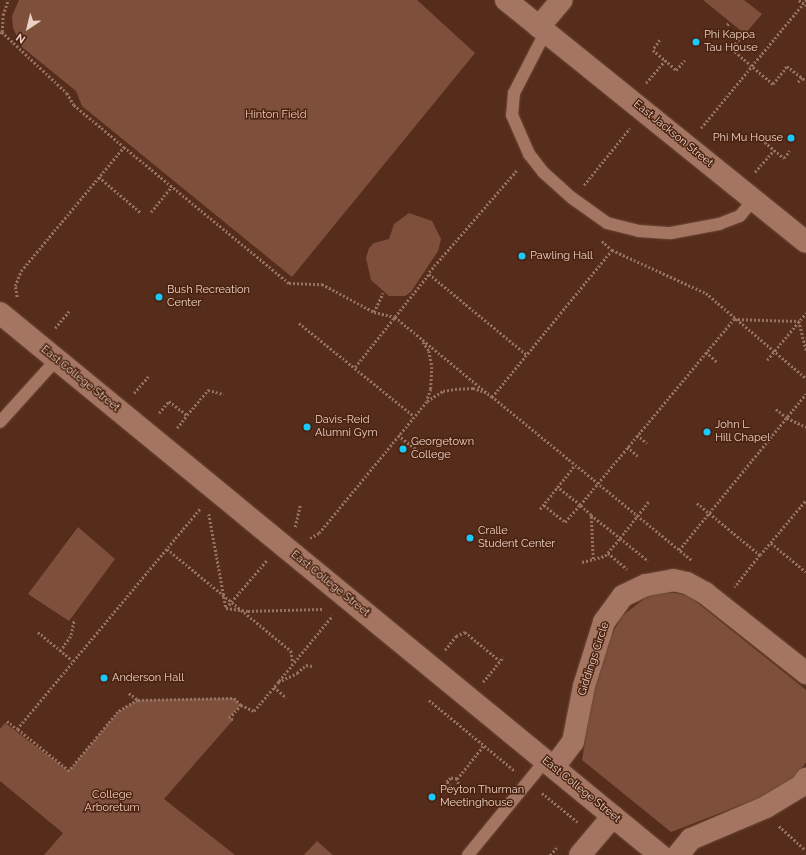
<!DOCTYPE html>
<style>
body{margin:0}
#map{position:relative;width:806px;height:855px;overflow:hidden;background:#562d1a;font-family:Raleway,sans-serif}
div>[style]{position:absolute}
.green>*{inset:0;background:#7e503c}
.path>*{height:2.5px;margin-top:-1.25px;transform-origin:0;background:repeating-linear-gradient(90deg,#957263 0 2px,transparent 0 4px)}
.roads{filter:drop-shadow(0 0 1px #6b4939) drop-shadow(0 0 1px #6b4939)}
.lane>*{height:12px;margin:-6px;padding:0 6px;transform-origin:6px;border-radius:6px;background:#a47560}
.street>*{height:22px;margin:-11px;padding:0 11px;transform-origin:11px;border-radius:11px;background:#a47560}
.dots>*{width:11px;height:11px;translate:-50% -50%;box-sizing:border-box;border:2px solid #4b2310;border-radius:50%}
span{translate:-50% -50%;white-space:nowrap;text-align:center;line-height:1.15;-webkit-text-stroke:3px #4b2310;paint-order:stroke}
.poi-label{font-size:11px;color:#ead0c5}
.left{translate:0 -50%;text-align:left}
.right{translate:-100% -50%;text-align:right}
.park-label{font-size:11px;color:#f7d0bf}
.street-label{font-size:11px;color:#ead0c5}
.north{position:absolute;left:8px;top:8px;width:40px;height:40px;-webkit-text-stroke:3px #4b2310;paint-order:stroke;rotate:215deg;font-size:11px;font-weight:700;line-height:16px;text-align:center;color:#ead0c5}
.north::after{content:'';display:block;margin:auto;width:14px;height:18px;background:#ead0c5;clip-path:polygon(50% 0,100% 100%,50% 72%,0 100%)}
</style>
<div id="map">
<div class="green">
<div style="clip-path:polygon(19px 0,417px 0,475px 53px,292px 277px,82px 106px,76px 91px,22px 47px,13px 28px,12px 16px)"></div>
<div style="clip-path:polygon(703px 0,744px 0,762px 14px,745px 34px)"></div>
<div style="clip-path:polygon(409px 213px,432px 221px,441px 239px,438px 251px,411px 292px,405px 296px,389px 296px,371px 280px,366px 258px,369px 248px,374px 243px,389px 239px,394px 224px)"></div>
<div style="clip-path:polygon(78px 527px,115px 559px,69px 621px,28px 594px)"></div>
<div style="clip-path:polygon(667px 592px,688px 595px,806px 690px,806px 762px,797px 775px,770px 794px,671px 832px,582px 760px,595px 680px,606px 645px,622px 616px,649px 595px)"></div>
<div style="clip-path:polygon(234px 698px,241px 705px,230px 717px,233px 720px,164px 799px,235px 855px,44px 855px,63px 833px,0 781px,0 729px,5px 723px,69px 771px,118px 712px,138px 700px)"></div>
<div style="clip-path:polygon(317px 841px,333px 855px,304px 855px)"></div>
</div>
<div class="path">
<div style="left:799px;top:0;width:9px;rotate:36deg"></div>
<div style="left:727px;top:25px;width:4px;rotate:-45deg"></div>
<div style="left:2px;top:32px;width:17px;rotate:-87deg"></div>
<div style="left:3px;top:15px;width:16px;rotate:-72deg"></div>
<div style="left:0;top:33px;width:2px;rotate:-27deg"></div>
<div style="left:2px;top:32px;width:89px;rotate:43.2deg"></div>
<div style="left:67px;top:93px;width:14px;rotate:60deg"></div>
<div style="left:74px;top:105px;width:65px;rotate:40deg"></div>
<div style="left:744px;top:33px;width:20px;rotate:127deg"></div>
<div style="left:732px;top:49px;width:54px;rotate:40.5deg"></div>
<div style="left:773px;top:84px;width:23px;rotate:-52deg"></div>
<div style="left:787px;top:66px;width:24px;rotate:38deg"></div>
<div style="left:660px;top:40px;width:12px;rotate:125deg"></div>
<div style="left:653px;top:50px;width:16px;rotate:40deg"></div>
<div style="left:798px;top:82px;width:6px;rotate:-51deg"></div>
<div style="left:646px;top:83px;width:30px;rotate:-50deg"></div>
<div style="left:665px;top:60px;width:15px;rotate:42deg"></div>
<div style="left:676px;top:70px;width:13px;rotate:-48deg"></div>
<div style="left:701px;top:128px;width:166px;rotate:-50.6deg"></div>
<div style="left:770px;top:135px;width:9px;rotate:126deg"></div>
<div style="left:765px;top:142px;width:12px;rotate:42deg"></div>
<div style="left:755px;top:172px;width:29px;rotate:-49deg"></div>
<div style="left:774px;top:150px;width:13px;rotate:39deg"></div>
<div style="left:784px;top:158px;width:9px;rotate:-54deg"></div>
<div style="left:99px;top:177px;width:55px;rotate:40.6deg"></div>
<div style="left:584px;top:185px;width:73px;rotate:-51.1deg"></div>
<div style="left:151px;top:212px;width:33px;rotate:-51deg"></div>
<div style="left:602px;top:241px;width:13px;rotate:42deg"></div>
<div style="left:429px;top:272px;width:136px;rotate:-49.2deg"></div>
<div style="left:17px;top:297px;width:11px;rotate:-100deg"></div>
<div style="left:15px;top:286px;width:16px;rotate:-68deg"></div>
<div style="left:21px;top:271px;width:161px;rotate:-50.3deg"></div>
<div style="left:124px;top:147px;width:214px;rotate:39.5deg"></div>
<div style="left:289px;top:283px;width:33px;rotate:2deg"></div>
<div style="left:322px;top:284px;width:59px;rotate:28.3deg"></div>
<div style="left:374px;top:312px;width:22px;rotate:13deg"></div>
<div style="left:395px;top:317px;width:126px;rotate:39.5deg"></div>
<div style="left:374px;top:312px;width:21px;rotate:-65deg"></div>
<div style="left:299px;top:323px;width:148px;rotate:39deg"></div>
<div style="left:55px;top:328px;width:23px;rotate:-50deg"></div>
<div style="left:423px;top:342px;width:11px;rotate:56deg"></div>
<div style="left:429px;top:351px;width:16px;rotate:79deg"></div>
<div style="left:432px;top:367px;width:22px;rotate:93deg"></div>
<div style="left:431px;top:389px;width:12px;rotate:110deg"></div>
<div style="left:706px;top:352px;width:15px;rotate:42deg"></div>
<div style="left:767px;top:360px;width:61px;rotate:-50.3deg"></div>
<div style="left:355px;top:367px;width:119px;rotate:-51.5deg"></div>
<div style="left:429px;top:274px;width:126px;rotate:39.5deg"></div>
<div style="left:134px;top:393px;width:23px;rotate:-49deg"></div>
<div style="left:776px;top:409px;width:14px;rotate:39deg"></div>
<div style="left:787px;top:418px;width:21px;rotate:25deg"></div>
<div style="left:159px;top:413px;width:16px;rotate:-50deg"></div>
<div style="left:169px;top:401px;width:23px;rotate:38deg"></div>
<div style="left:187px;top:415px;width:33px;rotate:-50deg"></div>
<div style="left:208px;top:390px;width:16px;rotate:15deg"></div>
<div style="left:177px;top:428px;width:16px;rotate:-52deg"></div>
<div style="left:398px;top:435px;width:37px;rotate:38deg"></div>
<div style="left:637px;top:435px;width:13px;rotate:39deg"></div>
<div style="left:627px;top:447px;width:14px;rotate:39deg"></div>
<div style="left:697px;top:503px;width:82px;rotate:39.5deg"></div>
<div style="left:760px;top:555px;width:41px;rotate:128deg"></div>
<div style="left:544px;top:505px;width:27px;rotate:39deg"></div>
<div style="left:565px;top:522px;width:23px;rotate:-49deg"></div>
<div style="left:580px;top:505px;width:29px;rotate:-142deg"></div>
<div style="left:540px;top:509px;width:56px;rotate:-51.5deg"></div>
<div style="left:209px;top:514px;width:96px;rotate:79.7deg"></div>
<div style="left:591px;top:515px;width:15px;rotate:-138deg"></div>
<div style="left:580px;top:505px;width:241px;rotate:-50.4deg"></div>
<div style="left:734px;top:319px;width:65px;rotate:1.8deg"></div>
<div style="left:799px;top:321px;width:30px;rotate:76deg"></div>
<div style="left:295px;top:527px;width:23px;rotate:-77deg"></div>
<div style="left:310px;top:538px;width:10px;rotate:-29deg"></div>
<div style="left:319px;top:533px;width:171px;rotate:-50.7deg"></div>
<div style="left:427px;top:401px;width:19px;rotate:-32deg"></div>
<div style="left:443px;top:391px;width:12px;rotate:-9deg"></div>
<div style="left:455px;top:389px;width:18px;rotate:-3deg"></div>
<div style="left:473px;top:388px;width:16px;rotate:18deg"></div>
<div style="left:771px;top:543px;width:45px;rotate:39.6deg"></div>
<div style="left:167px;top:549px;width:161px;rotate:39.4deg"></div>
<div style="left:291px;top:651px;width:12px;rotate:81deg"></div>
<div style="left:679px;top:550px;width:201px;rotate:-50.9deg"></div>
<div style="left:608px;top:553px;width:25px;rotate:40deg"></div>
<div style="left:760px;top:555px;width:72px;rotate:-50.1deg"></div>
<div style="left:593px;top:559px;width:44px;rotate:-92.6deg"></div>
<div style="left:591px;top:515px;width:37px;rotate:38deg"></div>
<div style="left:620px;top:538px;width:47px;rotate:-51.9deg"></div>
<div style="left:691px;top:560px;width:257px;rotate:-140.7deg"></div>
<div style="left:492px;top:397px;width:190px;rotate:-50.8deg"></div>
<div style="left:612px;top:250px;width:103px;rotate:24.6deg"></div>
<div style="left:706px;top:293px;width:131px;rotate:40.4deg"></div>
<div style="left:582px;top:562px;width:24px;rotate:-15deg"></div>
<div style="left:605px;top:556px;width:23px;rotate:-50deg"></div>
<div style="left:620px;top:538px;width:36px;rotate:39deg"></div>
<div style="left:226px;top:608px;width:22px;rotate:8deg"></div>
<div style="left:248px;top:611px;width:75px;rotate:-1.5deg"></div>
<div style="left:226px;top:608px;width:63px;rotate:-49.5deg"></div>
<div style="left:38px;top:632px;width:45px;rotate:39.6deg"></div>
<div style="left:445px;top:650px;width:18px;rotate:-52deg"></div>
<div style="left:456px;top:636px;width:10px;rotate:-24deg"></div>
<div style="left:465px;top:632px;width:45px;rotate:39.6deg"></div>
<div style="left:60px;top:651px;width:19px;rotate:-55deg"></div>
<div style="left:71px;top:635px;width:16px;rotate:-79deg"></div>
<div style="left:279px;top:681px;width:84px;rotate:-50.8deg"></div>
<div style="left:483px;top:682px;width:32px;rotate:-51deg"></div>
<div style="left:274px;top:687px;width:16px;rotate:40deg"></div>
<div style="left:129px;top:693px;width:11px;rotate:38deg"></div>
<div style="left:138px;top:700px;width:96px;rotate:-1.2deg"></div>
<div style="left:234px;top:698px;width:10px;rotate:45deg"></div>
<div style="left:138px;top:700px;width:23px;rotate:149deg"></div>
<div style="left:118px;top:712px;width:77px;rotate:129.7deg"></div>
<div style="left:69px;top:771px;width:67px;rotate:-141.1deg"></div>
<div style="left:17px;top:729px;width:288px;rotate:-50.3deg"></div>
<div style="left:429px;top:700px;width:112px;rotate:39.5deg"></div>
<div style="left:233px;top:720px;width:4px;rotate:-153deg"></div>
<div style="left:229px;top:718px;width:18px;rotate:-47deg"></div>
<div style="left:241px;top:705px;width:14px;rotate:25deg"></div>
<div style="left:254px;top:711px;width:38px;rotate:-50deg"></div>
<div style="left:278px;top:682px;width:21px;rotate:-25deg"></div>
<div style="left:297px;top:673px;width:12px;rotate:-42deg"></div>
<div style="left:306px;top:665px;width:6px;rotate:9deg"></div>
<div style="left:7px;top:721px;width:13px;rotate:39deg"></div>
<div style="left:457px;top:779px;width:6px;rotate:-171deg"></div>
<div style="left:451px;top:778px;width:6px;rotate:135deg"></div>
<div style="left:447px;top:782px;width:11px;rotate:49deg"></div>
<div style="left:454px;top:790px;width:5px;rotate:-22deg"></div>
<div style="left:459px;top:788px;width:9px;rotate:-103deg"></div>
<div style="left:457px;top:779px;width:43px;rotate:-51.5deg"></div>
<div style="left:542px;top:793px;width:46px;rotate:38.9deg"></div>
<div style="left:779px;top:826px;width:36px;rotate:42deg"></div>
<div style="left:550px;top:855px;width:12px;rotate:-48deg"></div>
</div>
<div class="roads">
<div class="lane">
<div style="left:546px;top:31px;width:70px;rotate:117.3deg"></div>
<div style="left:514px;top:93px;width:22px;rotate:95deg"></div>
<div style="left:512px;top:115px;width:43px;rotate:66.4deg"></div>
<div style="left:529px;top:154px;width:23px;rotate:52deg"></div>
<div style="left:543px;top:172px;width:39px;rotate:42deg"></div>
<div style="left:572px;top:198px;width:43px;rotate:35.5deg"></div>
<div style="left:607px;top:223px;width:33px;rotate:14deg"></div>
<div style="left:639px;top:231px;width:32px;rotate:4deg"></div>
<div style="left:671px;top:233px;width:49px;rotate:-10.6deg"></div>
<div style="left:719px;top:224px;width:22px;rotate:-21deg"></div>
<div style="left:740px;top:216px;width:21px;rotate:-51deg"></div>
<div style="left:0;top:422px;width:84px;rotate:-47.9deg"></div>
<div style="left:468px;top:855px;width:122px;rotate:-50.7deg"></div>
</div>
<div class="street">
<div style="left:506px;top:0;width:385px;rotate:38.9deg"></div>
<div style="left:539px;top:27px;width:35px;rotate:-50deg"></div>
<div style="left:0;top:313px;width:854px;rotate:39.39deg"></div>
<div style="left:554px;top:767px;width:31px;rotate:-53deg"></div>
<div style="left:573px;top:742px;width:57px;rotate:-78.9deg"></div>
<div style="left:584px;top:686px;width:67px;rotate:-72.6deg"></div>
<div style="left:604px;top:622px;width:32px;rotate:-54deg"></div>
<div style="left:623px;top:596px;width:25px;rotate:-26deg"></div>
<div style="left:646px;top:585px;width:27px;rotate:-10deg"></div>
<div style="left:673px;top:580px;width:14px;rotate:12deg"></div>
<div style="left:687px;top:583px;width:21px;rotate:29deg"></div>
<div style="left:705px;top:593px;width:129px;rotate:38.4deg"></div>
<div style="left:580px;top:855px;width:51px;rotate:-49.8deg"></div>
<div style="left:678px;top:855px;width:21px;rotate:-51deg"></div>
<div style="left:691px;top:839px;width:82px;rotate:-23.1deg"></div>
<div style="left:766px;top:807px;width:41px;rotate:-31deg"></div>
<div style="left:801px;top:786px;width:9px;rotate:-54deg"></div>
</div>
</div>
<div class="dots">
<div style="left:696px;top:42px;background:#18cafc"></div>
<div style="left:791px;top:138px;background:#18cafc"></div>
<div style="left:522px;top:256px;background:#18cafc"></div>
<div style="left:159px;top:297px;background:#18cafc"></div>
<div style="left:307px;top:427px;background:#18cafc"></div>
<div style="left:707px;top:432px;background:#18cafc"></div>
<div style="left:403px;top:449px;background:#18cafc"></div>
<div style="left:470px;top:538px;background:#18cafc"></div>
<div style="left:104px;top:678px;background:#18cafc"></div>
<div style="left:432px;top:797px;background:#18cafc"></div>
</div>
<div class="poi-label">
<span class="left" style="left:704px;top:42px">Phi Kappa<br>Tau House</span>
<span class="right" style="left:783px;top:138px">Phi Mu House</span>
<span class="left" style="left:530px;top:256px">Pawling Hall</span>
<span class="left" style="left:167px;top:297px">Bush Recreation<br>Center</span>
<span class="left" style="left:315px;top:427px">Davis-Reid<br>Alumni Gym</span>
<span class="left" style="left:715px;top:432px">John L.<br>Hill Chapel</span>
<span class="left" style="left:411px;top:449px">Georgetown<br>College</span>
<span class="left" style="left:478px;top:538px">Cralle<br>Student Center</span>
<span class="left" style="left:112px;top:678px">Anderson Hall</span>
<span class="left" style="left:440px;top:797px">Peyton Thurman<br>Meetinghouse</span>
</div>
<div class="park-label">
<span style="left:276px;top:115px">Hinton Field</span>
<span style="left:112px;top:802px">College<br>Arboretum</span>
</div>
<div class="street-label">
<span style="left:673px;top:134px;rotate:39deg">East Jackson Street</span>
<span style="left:80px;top:379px;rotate:39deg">East College Street</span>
<span style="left:330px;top:584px;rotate:39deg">East College Street</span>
<span style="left:594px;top:659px;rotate:-72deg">Giddings Circle</span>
<span style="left:581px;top:790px;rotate:39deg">East College Street</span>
</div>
<div class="north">N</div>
</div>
